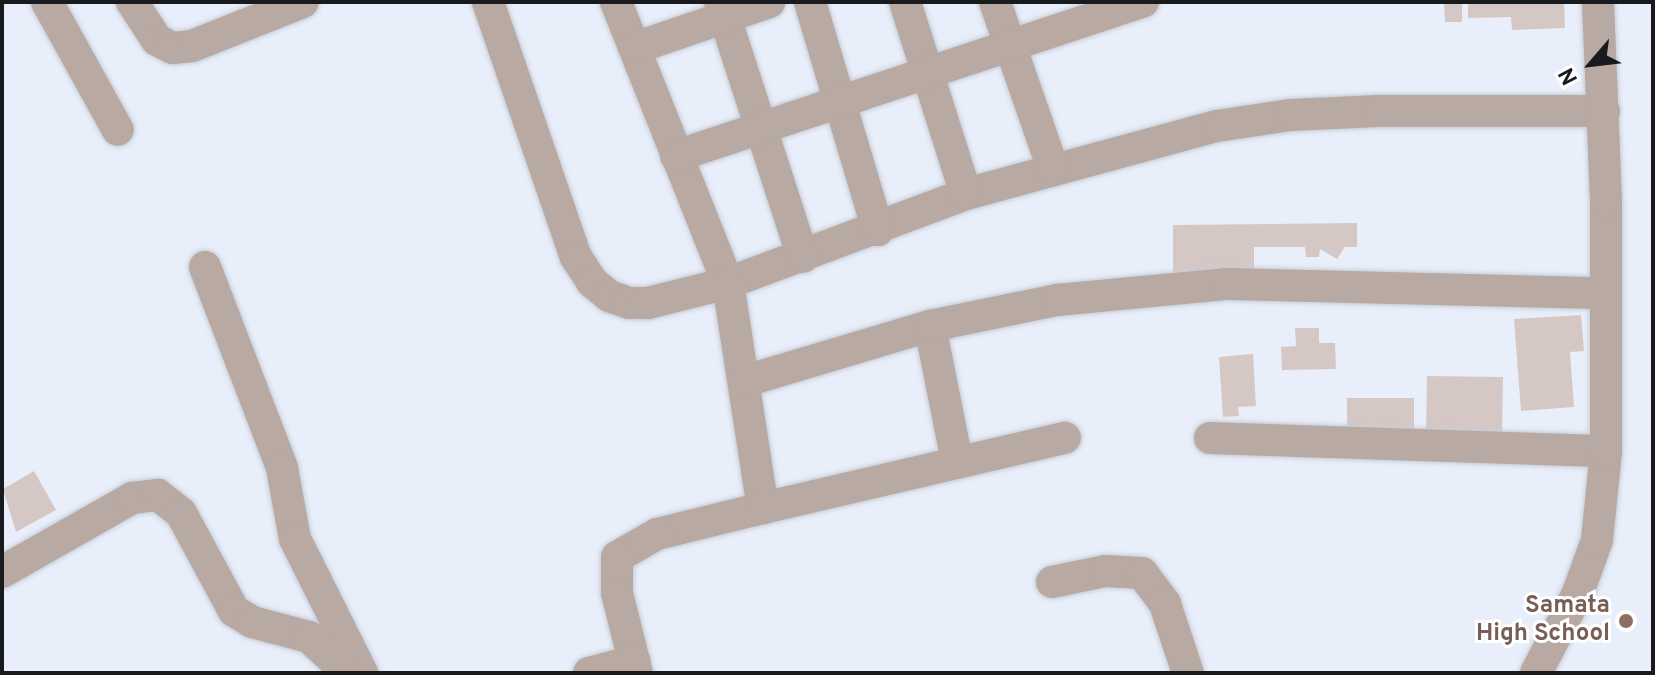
<!DOCTYPE html>
<style>
body{margin:0}
#map{position:relative;width:1655px;height:675px;overflow:hidden;background:#e8effa;font-family:Overpass,sans-serif}
div>[style]{position:absolute}
.building>*{inset:0;background:#d5c8c4}
.roads{filter:drop-shadow(0 0 2px #c7cdd7) drop-shadow(0 0 2px #c7cdd7)}
.minor>*{height:32px;margin:-16px;padding:0 16px;transform-origin:16px;border-radius:16px;background:#b8a9a2}
.dots>*{width:22px;height:22px;translate:-50% -50%;box-sizing:border-box;border:4px solid #fff;border-radius:50%}
span{translate:-50% -50%;white-space:nowrap;text-align:center;line-height:1.15;-webkit-text-stroke:6px #fff;paint-order:stroke}
.education-label{font-size:24px;color:#785e54;font-weight:700}
.right{translate:-100% -50%;text-align:right}
.frame{position:absolute;inset:0;border:4px solid #181a1e;pointer-events:none}
.north{position:absolute;left:1551px;top:24px;width:80px;height:80px;-webkit-text-stroke:6px #fff;paint-order:stroke;rotate:242deg;font-size:22px;font-weight:700;line-height:32px;text-align:center;color:#181a1e}
.north::after{content:'';display:block;margin:auto;width:28px;height:36px;background:#181a1e;clip-path:polygon(50% 0,100% 100%,50% 72%,0 100%)}
</style>
<div id="map">
<div class="building">
<div style="clip-path:polygon(1444px 2px,1462px 2px,1462px 22px,1445px 22px)"></div>
<div style="clip-path:polygon(1468px 2px,1564px 2px,1565px 28px,1512px 30px,1511px 17px,1468px 18px)"></div>
<div style="clip-path:polygon(1357px 223px,1357px 247px,1345px 247px,1337px 259px,1320px 249px,1319px 257px,1306px 257px,1305px 247px,1254px 247px,1254px 281px,1173px 282px,1173px 225px)"></div>
<div style="clip-path:polygon(1581px 315px,1584px 351px,1570px 352px,1574px 407px,1521px 411px,1514px 319px)"></div>
<div style="clip-path:polygon(1295px 328px,1319px 328px,1319px 343px,1335px 343px,1336px 369px,1282px 370px,1281px 347px,1296px 346px)"></div>
<div style="clip-path:polygon(1253px 354px,1256px 406px,1238px 407px,1239px 416px,1223px 417px,1219px 357px)"></div>
<div style="clip-path:polygon(1427px 376px,1503px 377px,1502px 436px,1426px 434px)"></div>
<div style="clip-path:polygon(1347px 398px,1414px 398px,1414px 440px,1347px 440px)"></div>
<div style="clip-path:polygon(34px 471px,56px 510px,16px 532px,3px 489px)"></div>
</div>
<div class="roads">
<div class="minor">
<div style="left:47px;top:2px;width:146px;rotate:61deg"></div>
<div style="left:132px;top:2px;width:45px;rotate:56.7deg"></div>
<div style="left:157px;top:40px;width:18px;rotate:27deg"></div>
<div style="left:173px;top:48px;width:19px;rotate:-6deg"></div>
<div style="left:192px;top:46px;width:119px;rotate:-21.6deg"></div>
<div style="left:488px;top:2px;width:270px;rotate:71deg"></div>
<div style="left:576px;top:257px;width:30px;rotate:57deg"></div>
<div style="left:592px;top:282px;width:22px;rotate:39deg"></div>
<div style="left:609px;top:296px;width:21px;rotate:19deg"></div>
<div style="left:629px;top:303px;width:19px"></div>
<div style="left:648px;top:303px;width:82px;rotate:-14deg"></div>
<div style="left:728px;top:283px;width:254px;rotate:-20.5deg"></div>
<div style="left:966px;top:194px;width:260px;rotate:-15.2deg"></div>
<div style="left:1217px;top:126px;width:75px;rotate:-8.5deg"></div>
<div style="left:1291px;top:115px;width:87px;rotate:-2.6deg"></div>
<div style="left:1378px;top:111px;width:226px"></div>
<div style="left:616px;top:2px;width:302px;rotate:68.3deg"></div>
<div style="left:728px;top:283px;width:228px;rotate:81.2deg"></div>
<div style="left:763px;top:508px;width:109px;rotate:166.2deg"></div>
<div style="left:657px;top:534px;width:46px;rotate:150.1deg"></div>
<div style="left:617px;top:557px;width:36px;rotate:90deg"></div>
<div style="left:617px;top:593px;width:82px;rotate:76deg"></div>
<div style="left:720px;top:2px;width:268px;rotate:72deg"></div>
<div style="left:810px;top:2px;width:238px;rotate:73.4deg"></div>
<div style="left:905px;top:2px;width:201px;rotate:72.4deg"></div>
<div style="left:995px;top:2px;width:177px;rotate:70.8deg"></div>
<div style="left:635px;top:48px;width:142px;rotate:-18.9deg"></div>
<div style="left:676px;top:156px;width:492px;rotate:-18.3deg"></div>
<div style="left:205px;top:267px;width:215px;rotate:69deg"></div>
<div style="left:282px;top:468px;width:72px;rotate:79.6deg"></div>
<div style="left:295px;top:539px;width:150px;rotate:63.4deg"></div>
<div style="left:930px;top:326px;width:138px;rotate:78.7deg"></div>
<div style="left:745px;top:381px;width:193px;rotate:-16.6deg"></div>
<div style="left:930px;top:326px;width:130px;rotate:-11.6deg"></div>
<div style="left:1057px;top:300px;width:169px;rotate:-5.4deg"></div>
<div style="left:1225px;top:284px;width:378px;rotate:1.4deg"></div>
<div style="left:1210px;top:438px;width:396px;rotate:1.9deg"></div>
<div style="left:763px;top:508px;width:310px;rotate:-13.1deg"></div>
<div style="left:2px;top:572px;width:150px;rotate:-29.6deg"></div>
<div style="left:132px;top:498px;width:26px;rotate:-7deg"></div>
<div style="left:158px;top:495px;width:29px;rotate:38deg"></div>
<div style="left:181px;top:513px;width:111px;rotate:61.6deg"></div>
<div style="left:234px;top:611px;width:21px;rotate:31deg"></div>
<div style="left:252px;top:622px;width:59px;rotate:14.7deg"></div>
<div style="left:309px;top:637px;width:53px;rotate:42.7deg"></div>
<div style="left:1052px;top:582px;width:54px;rotate:-11.7deg"></div>
<div style="left:1105px;top:571px;width:37px;rotate:3deg"></div>
<div style="left:1142px;top:573px;width:39px;rotate:53deg"></div>
<div style="left:1165px;top:604px;width:73px;rotate:71.6deg"></div>
<div style="left:589px;top:673px;width:47px;rotate:-14.9deg"></div>
<div style="left:1536px;top:673px;width:90px;rotate:-62.3deg"></div>
<div style="left:1578px;top:593px;width:56px;rotate:-70.3deg"></div>
<div style="left:1597px;top:540px;width:89px;rotate:-84.2deg"></div>
<div style="left:1606px;top:451px;width:250px;rotate:-90deg"></div>
<div style="left:1606px;top:201px;width:199px;rotate:-92.3deg"></div>
</div>
</div>
<div class="dots">
<div style="left:1626px;top:621px;background:#8d6e63"></div>
</div>
<div class="education-label">
<span class="right" style="left:1610px;top:621px">Samata<br>High School</span>
</div>
<div class="frame"></div>
<div class="north">N</div>
</div>
